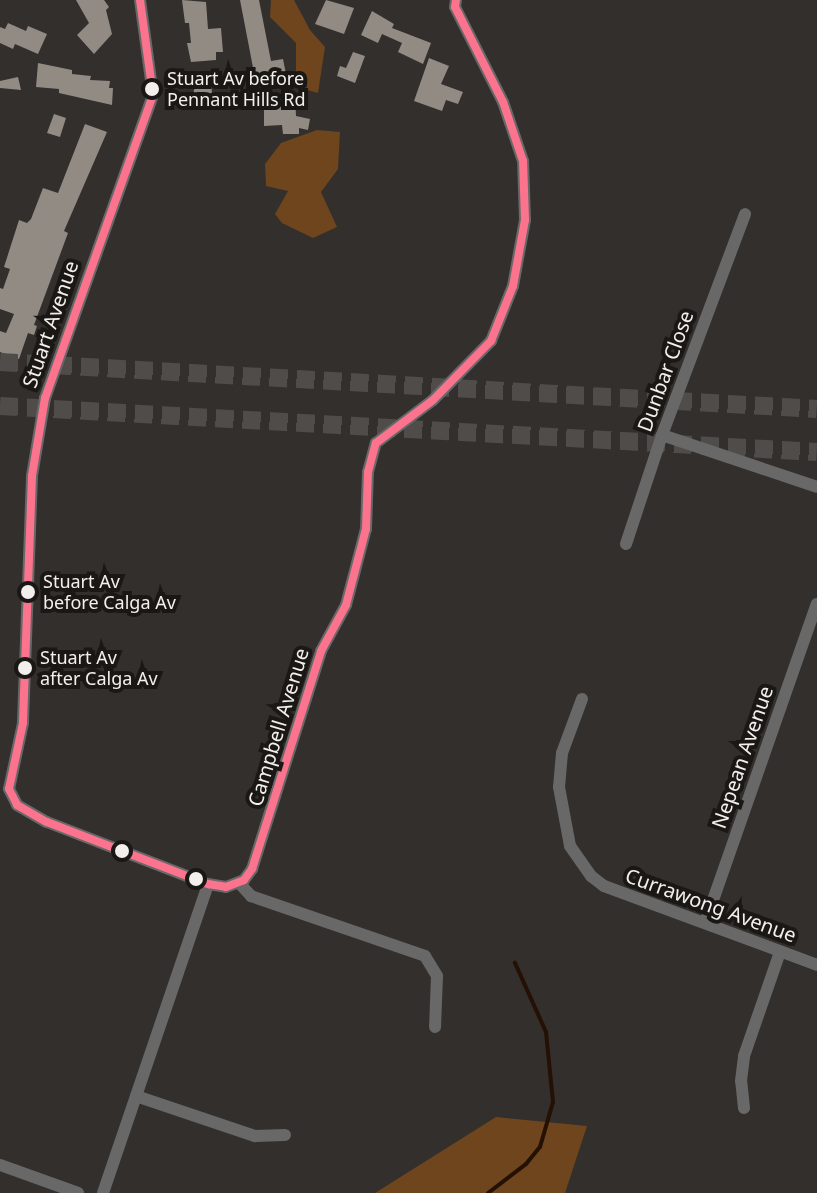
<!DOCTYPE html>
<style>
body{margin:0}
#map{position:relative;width:817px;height:1193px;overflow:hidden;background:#322f2d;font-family:"Noto Sans",sans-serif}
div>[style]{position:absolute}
.green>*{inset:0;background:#6e451c}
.stream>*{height:4px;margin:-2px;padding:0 2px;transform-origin:2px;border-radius:2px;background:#251104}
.building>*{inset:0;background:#928b84}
.highway-tunnel>*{height:18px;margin-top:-9px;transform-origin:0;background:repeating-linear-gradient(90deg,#4f4c4a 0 18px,transparent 0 27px)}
.minor>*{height:12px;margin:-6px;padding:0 6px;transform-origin:6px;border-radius:6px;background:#686868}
.bus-1>*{height:8px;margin:-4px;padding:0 4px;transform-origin:4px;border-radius:4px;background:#fc738d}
.dots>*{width:22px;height:22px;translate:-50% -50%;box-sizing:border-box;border:4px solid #1a1815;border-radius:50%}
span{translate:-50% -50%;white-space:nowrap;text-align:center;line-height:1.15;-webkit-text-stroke:8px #1a1815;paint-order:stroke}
.bus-label{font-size:18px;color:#f3efec}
.left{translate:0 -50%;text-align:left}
.street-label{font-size:20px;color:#f3efec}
</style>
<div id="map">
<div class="green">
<div style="clip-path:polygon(271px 0,294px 0,310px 30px,325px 47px,318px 93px,307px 90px,296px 78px,296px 43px,270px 17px)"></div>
<div style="clip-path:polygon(317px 130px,340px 132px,338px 169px,321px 192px,337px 227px,313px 238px,282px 223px,275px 214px,288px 191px,266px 186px,265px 164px,281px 143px)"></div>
<div style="clip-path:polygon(496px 1117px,587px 1126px,565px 1193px,375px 1193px)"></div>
</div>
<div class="stream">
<div style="left:488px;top:1193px;width:48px;rotate:-37.3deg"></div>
<div style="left:526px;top:1164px;width:22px;rotate:-51deg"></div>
<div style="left:540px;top:1147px;width:47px;rotate:-73.9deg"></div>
<div style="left:553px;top:1102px;width:70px;rotate:-95.7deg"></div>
<div style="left:546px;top:1032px;width:76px;rotate:-114.2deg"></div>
</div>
<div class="building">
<div style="clip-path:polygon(76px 0,104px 0,109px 7px,106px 10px,112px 34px,94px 54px,77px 35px,89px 23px)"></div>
<div style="clip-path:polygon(182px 0,206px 2px,208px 29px,221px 28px,223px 52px,216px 52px,216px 60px,191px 62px,187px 43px,191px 43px,189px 23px,185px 23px)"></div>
<div style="clip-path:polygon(240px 0,259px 0,271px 61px,283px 59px,286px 74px,255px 78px)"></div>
<div style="clip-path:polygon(326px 0,354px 8px,344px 34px,315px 24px)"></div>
<div style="clip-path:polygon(372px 11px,394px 24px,392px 28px,431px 43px,423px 64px,398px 52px,402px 43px,382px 34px,378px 43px,361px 35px)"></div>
<div style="clip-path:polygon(8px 23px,26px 31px,28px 26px,47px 34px,38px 54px,15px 44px,13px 49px,0 43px,0 27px,5px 29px)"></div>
<div style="clip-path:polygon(353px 52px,365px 56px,355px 83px,337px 76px,340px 66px,346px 68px)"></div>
<div style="clip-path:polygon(429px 58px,449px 66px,441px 84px,463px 92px,458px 104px,446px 100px,442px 111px,414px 101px)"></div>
<div style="clip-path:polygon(38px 63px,72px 70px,72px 74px,91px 76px,90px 80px,110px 81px,109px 88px,113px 88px,112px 105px,59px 93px,59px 89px,36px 87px)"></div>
<div style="clip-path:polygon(197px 75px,211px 79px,212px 94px,229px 94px,224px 106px,205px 99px,202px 109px,191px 105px)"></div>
<div style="clip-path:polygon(18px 77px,21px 90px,0 88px,0 81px)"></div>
<div style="clip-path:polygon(279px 94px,295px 94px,296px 116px,310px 119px,308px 130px,299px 128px,299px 134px,283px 134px,282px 125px,264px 126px,264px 108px,279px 108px)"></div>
<div style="clip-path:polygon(54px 114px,66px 118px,60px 137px,47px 133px)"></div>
<div style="clip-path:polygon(85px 124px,107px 132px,64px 231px,68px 233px,34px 325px,37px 326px,34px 335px,28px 333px,19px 359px,0 352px,0 331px,6px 333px,14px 314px,0 309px,0 288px,3px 289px,10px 269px,4px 267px,19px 220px,27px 223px,31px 219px,43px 188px,58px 193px)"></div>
</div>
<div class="highway-tunnel">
<div style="left:0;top:362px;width:818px;rotate:3.29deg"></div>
<div style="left:0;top:406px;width:818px;rotate:3.22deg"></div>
</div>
<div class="minor">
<div style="left:140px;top:0;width:96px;rotate:82.2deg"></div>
<div style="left:153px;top:95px;width:322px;rotate:109.6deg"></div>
<div style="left:45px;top:398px;width:79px;rotate:99.5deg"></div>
<div style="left:32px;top:476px;width:247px;rotate:92.1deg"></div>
<div style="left:23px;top:723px;width:67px;rotate:102deg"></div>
<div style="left:9px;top:789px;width:18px;rotate:63deg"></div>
<div style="left:17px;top:805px;width:34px;rotate:30deg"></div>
<div style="left:47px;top:822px;width:173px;rotate:21.1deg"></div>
<div style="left:208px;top:884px;width:18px;rotate:9deg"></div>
<div style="left:226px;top:887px;width:19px;rotate:-21deg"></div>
<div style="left:244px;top:880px;width:14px;rotate:-54deg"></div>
<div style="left:252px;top:869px;width:229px;rotate:-72.4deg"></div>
<div style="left:321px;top:651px;width:52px;rotate:-61.5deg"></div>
<div style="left:346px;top:605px;width:79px;rotate:-75.3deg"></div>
<div style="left:366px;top:529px;width:57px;rotate:-88deg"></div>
<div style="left:368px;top:472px;width:30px;rotate:-75deg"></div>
<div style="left:376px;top:443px;width:71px;rotate:-37deg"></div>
<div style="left:433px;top:400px;width:83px;rotate:-45.5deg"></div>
<div style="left:491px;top:341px;width:59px;rotate:-68.2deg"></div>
<div style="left:513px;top:286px;width:67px;rotate:-79.7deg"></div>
<div style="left:525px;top:220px;width:59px;rotate:-91.9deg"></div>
<div style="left:523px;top:161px;width:62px;rotate:-108.7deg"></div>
<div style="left:503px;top:102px;width:106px;rotate:-116.8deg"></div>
<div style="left:455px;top:7px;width:7px;rotate:-82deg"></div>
<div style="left:662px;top:435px;width:163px;rotate:18.5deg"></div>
<div style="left:626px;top:544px;width:115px;rotate:-71.7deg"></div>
<div style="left:662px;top:435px;width:236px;rotate:-69.4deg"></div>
<div style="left:582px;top:699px;width:58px;rotate:110.3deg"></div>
<div style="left:562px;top:753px;width:34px;rotate:95deg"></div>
<div style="left:559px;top:787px;width:60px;rotate:79.4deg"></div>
<div style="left:570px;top:846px;width:37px;rotate:55deg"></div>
<div style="left:591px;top:876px;width:16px;rotate:38deg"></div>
<div style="left:604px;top:886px;width:227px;rotate:20.3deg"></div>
<div style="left:239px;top:883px;width:18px;rotate:47deg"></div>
<div style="left:251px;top:896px;width:184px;rotate:19deg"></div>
<div style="left:425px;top:956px;width:23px;rotate:59deg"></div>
<div style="left:437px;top:976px;width:51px;rotate:92.2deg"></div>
<div style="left:705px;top:923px;width:338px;rotate:-70.7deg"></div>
<div style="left:136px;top:1096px;width:126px;rotate:18.6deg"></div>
<div style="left:255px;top:1136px;width:30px;rotate:-2deg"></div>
<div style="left:744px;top:1108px;width:27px;rotate:-96deg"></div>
<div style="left:741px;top:1081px;width:25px;rotate:-83deg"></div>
<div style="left:744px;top:1056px;width:110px;rotate:-70.9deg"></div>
<div style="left:0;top:1165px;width:83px;rotate:19.7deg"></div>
<div style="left:103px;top:1193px;width:326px;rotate:-71.2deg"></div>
</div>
<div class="bus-1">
<div style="left:140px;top:0;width:96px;rotate:82.2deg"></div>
<div style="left:153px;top:95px;width:322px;rotate:109.6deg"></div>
<div style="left:45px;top:398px;width:79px;rotate:99.5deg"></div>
<div style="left:32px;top:476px;width:247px;rotate:92.1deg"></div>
<div style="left:23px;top:723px;width:67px;rotate:102deg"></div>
<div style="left:9px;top:789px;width:18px;rotate:63deg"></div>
<div style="left:17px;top:805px;width:34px;rotate:30deg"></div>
<div style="left:47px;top:822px;width:173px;rotate:21.1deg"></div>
<div style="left:208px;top:884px;width:18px;rotate:9deg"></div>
<div style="left:226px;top:887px;width:19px;rotate:-21deg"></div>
<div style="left:244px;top:880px;width:14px;rotate:-54deg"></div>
<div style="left:252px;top:869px;width:229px;rotate:-72.4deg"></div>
<div style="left:321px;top:651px;width:52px;rotate:-61.5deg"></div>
<div style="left:346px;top:605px;width:79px;rotate:-75.3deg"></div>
<div style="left:366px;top:529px;width:57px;rotate:-88deg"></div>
<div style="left:368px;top:472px;width:30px;rotate:-75deg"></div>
<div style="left:376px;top:443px;width:71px;rotate:-37deg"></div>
<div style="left:433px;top:400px;width:83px;rotate:-45.5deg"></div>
<div style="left:491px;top:341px;width:59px;rotate:-68.2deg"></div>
<div style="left:513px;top:286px;width:67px;rotate:-79.7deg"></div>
<div style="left:525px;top:220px;width:59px;rotate:-91.9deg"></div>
<div style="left:523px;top:161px;width:62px;rotate:-108.7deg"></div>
<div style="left:503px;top:102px;width:106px;rotate:-116.8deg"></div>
<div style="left:455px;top:7px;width:7px;rotate:-82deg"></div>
</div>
<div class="dots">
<div style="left:152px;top:89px;background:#f3efec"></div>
<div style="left:28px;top:592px;background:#f3efec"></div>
<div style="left:25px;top:668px;background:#f3efec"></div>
<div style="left:122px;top:851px;background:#f3efec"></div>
<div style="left:196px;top:879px;background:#f3efec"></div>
</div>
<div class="bus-label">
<span class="left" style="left:167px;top:89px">Stuart Av before<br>Pennant Hills Rd</span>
<span class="left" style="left:43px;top:592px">Stuart Av<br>before Calga Av</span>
<span class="left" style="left:40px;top:668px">Stuart Av<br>after Calga Av</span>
</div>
<div class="street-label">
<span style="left:50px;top:324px;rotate:-71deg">Stuart Avenue</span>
<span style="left:665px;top:371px;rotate:-70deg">Dunbar Close</span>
<span style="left:278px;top:727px;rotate:-73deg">Campbell Avenue</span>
<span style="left:742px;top:757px;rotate:-71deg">Nepean Avenue</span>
<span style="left:711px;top:905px;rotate:20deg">Currawong Avenue</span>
</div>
</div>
